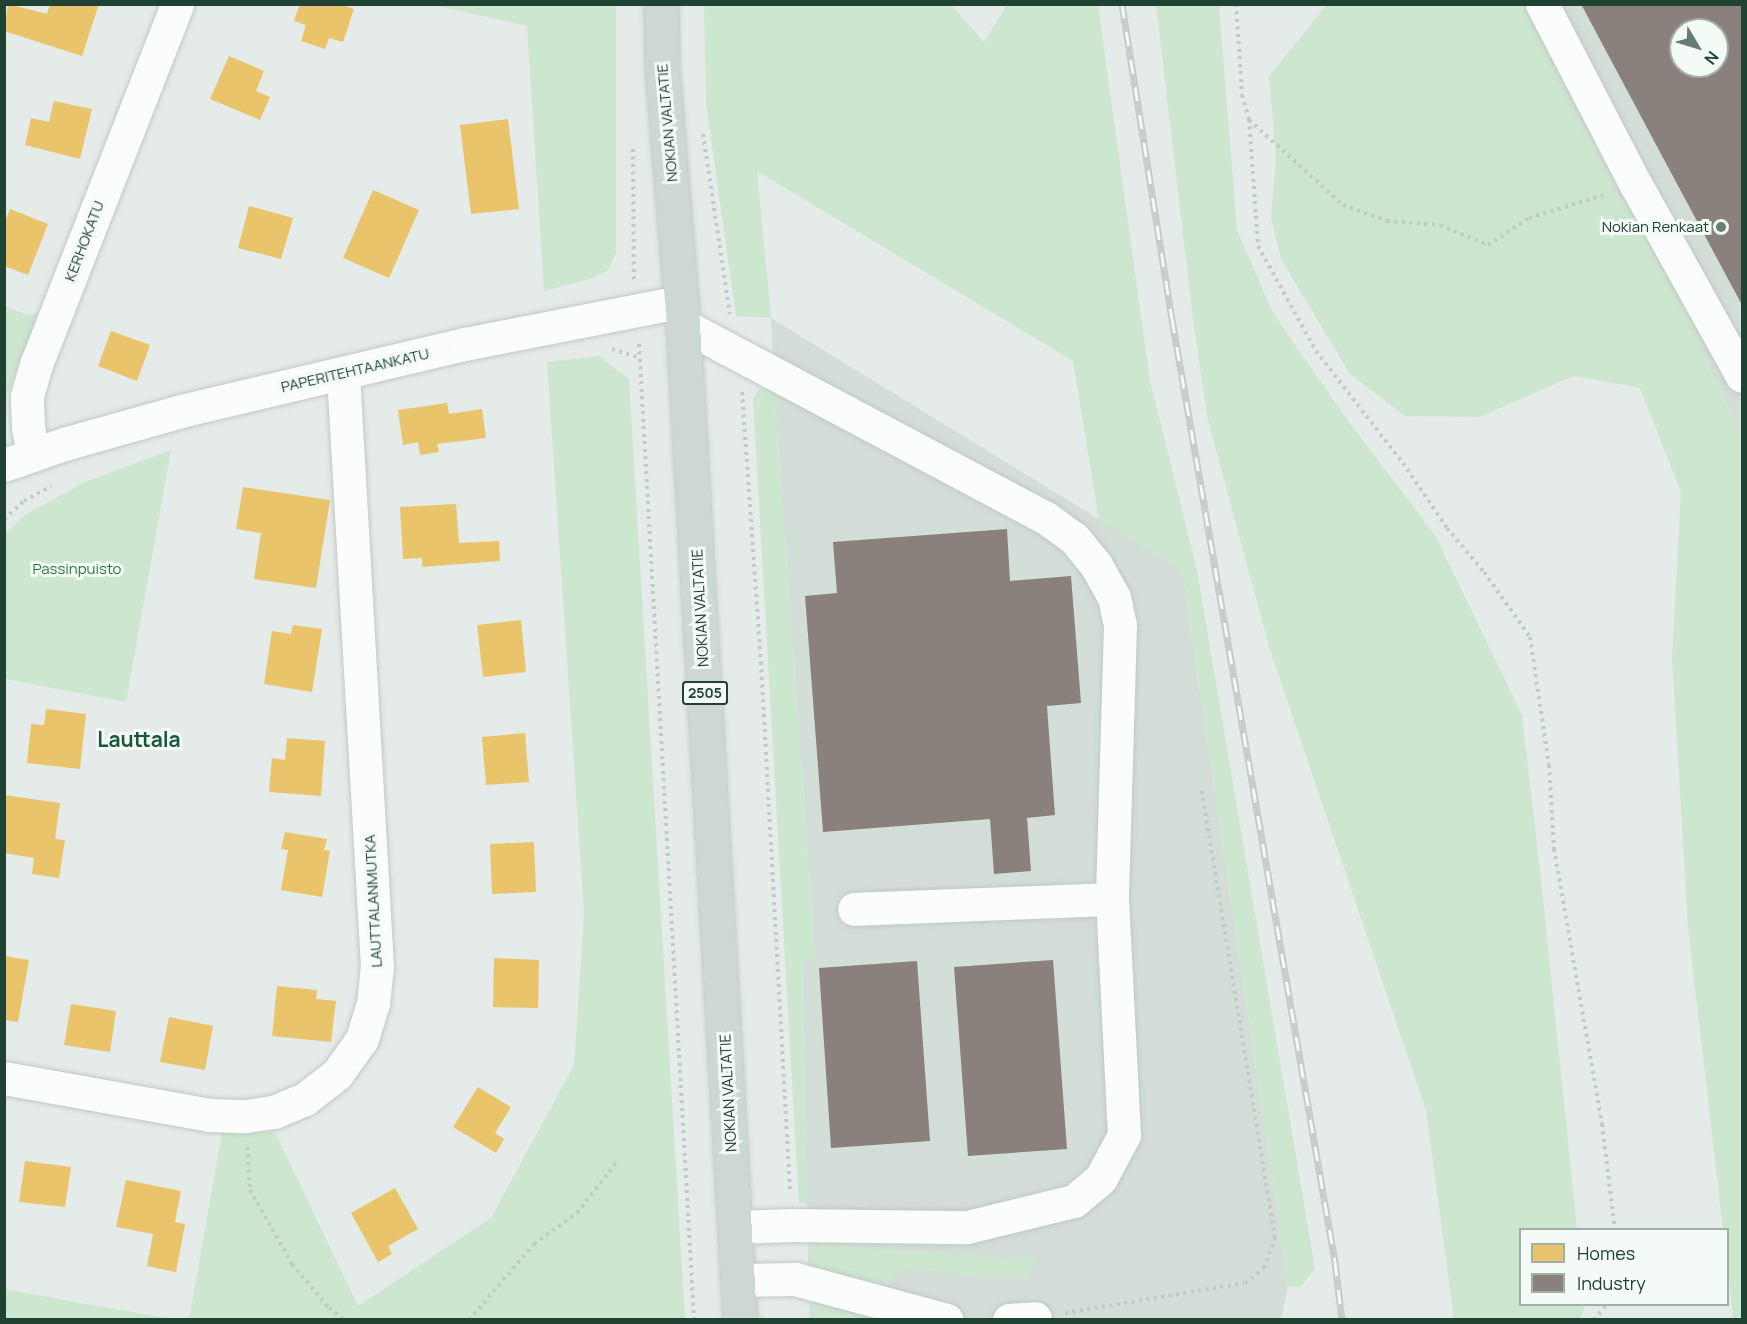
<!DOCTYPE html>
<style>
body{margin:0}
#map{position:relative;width:1747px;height:1324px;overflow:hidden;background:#e5ebe8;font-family:Manrope,sans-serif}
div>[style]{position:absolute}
.built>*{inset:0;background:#d2ded7}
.green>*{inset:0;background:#cde6d0}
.homes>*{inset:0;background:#e9c46a}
.industry>*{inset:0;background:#8a817c}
.path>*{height:4px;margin-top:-2px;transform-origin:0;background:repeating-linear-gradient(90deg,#c1cbc6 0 3px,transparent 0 7.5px)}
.roads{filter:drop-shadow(0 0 2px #c2c8c5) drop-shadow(0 0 2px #c2c8c5)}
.minor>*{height:33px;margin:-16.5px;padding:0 16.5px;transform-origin:16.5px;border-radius:16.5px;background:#fbfcfc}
.major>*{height:33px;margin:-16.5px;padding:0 16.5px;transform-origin:16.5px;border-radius:16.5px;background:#cdd7d3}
.rail>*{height:7px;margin-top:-3.5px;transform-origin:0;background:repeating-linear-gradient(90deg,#f4faf6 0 14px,#c7ccc9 0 28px);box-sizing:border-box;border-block:2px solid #c7ccc9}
.dots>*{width:16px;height:16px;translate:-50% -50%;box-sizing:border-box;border:3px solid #f4faf6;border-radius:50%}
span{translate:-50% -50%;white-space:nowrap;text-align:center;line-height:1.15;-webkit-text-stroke:6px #f4faf6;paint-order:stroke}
.shield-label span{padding:2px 4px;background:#f4faf6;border:2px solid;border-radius:4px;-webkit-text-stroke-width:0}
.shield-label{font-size:14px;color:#204233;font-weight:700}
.street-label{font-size:15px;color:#204233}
.poi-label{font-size:15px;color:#204233}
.right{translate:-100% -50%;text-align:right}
.park-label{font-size:15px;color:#247e37}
.district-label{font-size:21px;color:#19573d;font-weight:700}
.frame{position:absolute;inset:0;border:6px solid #204233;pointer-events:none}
.legend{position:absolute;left:1519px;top:1228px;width:210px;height:78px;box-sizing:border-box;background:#f4faf6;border:2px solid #9fb0a8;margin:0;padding:8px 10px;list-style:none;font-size:18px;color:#204233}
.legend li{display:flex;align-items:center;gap:12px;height:30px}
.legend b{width:30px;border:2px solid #9fb0a8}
.north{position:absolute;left:1669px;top:18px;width:60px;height:60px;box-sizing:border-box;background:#f4faf6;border:2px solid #9fb0a8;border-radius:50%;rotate:128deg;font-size:16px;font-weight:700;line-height:24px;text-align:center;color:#204233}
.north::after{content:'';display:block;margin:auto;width:21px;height:27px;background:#657d72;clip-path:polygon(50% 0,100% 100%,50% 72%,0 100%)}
</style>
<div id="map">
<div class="built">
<div style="clip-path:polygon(evenodd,1529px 5px,1742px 5px,1742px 437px,1701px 350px,1705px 348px,1529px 5px,1681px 30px,1717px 30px,1717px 66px,1681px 66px,1681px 30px)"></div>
<div style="clip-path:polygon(771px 318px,1182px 570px,1288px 1286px,1281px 1319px,895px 1319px,809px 1297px,802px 961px,815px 955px,774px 388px)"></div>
</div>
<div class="green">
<div style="clip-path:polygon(434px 5px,616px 5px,616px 253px,608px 270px,594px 278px,544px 291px,527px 26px)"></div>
<div style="clip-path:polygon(704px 5px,951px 5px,984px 42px,1007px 5px,1098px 5px,1150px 381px,1197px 570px,1315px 1269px,1300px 1287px,1288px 1286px,1182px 570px,1099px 520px,1073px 361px,757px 171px,771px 318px,736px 316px,706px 104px)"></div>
<div style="clip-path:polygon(1156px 5px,1219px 5px,1237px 230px,1273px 313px,1351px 425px,1435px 535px,1522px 715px,1541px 879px,1577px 1229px,1520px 1230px,1520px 1304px,1585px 1305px,1580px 1319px,1454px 1319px,1426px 1110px,1269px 647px,1207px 416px,1193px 319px)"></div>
<div style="clip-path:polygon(1327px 5px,1529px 5px,1706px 348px,1701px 351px,1742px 437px,1742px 1319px,1733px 1319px,1728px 1271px,1728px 1230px,1723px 1229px,1688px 928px,1672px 657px,1681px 492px,1640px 388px,1574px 376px,1479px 417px,1405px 416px,1350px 374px,1281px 259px,1271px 219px,1276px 158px,1269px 76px)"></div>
<div style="clip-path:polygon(5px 306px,27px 315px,36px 314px,42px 307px,5px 399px)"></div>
<div style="clip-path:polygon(599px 356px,629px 379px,685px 1319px,189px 1320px,222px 1132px,275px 1132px,358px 1306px,491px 1218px,574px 1065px,584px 913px,547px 362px)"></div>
<div style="clip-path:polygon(774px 388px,815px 956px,802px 962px,807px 1203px,799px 1203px,753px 399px,759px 389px)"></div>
<div style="clip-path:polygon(171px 450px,126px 702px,5px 679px,5px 534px,25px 515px,85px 482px)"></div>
<div style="clip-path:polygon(808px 1244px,1035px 1259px,1029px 1277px,987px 1278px,906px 1268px,881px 1287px,809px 1269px)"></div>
<div style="clip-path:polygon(4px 1289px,80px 1303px,173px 1319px,5px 1319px)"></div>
<div style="clip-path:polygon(809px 1297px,895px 1319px,810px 1319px)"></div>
</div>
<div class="homes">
<div style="clip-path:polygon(8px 4px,47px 14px,50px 4px,99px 4px,82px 56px,4px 31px)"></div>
<div style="clip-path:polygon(300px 4px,340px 4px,354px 9px,343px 42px,329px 38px,325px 49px,301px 41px,306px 25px,294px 21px)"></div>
<div style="clip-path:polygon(229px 56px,264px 71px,256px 91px,270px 97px,260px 120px,210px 99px)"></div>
<div style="clip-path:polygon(54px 101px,92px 109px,80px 159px,25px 145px,31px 118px,49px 122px)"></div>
<div style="clip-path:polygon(508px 119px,519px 209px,471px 214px,460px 125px)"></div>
<div style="clip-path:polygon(373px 190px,419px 210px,389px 278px,343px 258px)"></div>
<div style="clip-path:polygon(249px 206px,293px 218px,281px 259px,238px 248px)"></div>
<div style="clip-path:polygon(10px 209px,48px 224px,28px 275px,4px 266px,4px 224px)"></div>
<div style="clip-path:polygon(111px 331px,150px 345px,137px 381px,98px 366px)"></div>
<div style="clip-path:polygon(447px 403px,449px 414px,482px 409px,486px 438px,437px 444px,439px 452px,420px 455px,418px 442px,403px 445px,398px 410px)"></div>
<div style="clip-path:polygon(243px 487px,330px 500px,316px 588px,254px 579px,261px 533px,236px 529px)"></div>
<div style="clip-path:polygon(456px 504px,459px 543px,499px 541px,500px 561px,422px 567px,422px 558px,403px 559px,400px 507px)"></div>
<div style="clip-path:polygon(521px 620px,526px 672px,483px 677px,477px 625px)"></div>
<div style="clip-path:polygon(293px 625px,322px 629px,312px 692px,264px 684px,272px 631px,291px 634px)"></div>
<div style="clip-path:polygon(46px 709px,86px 714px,80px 769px,27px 763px,31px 724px,44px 725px)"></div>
<div style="clip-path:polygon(525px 733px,529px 782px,486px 785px,482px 737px)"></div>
<div style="clip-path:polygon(287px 738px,325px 741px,321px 796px,269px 792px,272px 758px,285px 760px)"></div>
<div style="clip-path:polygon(4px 795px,60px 803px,55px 839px,65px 840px,59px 878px,32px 874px,34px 858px,4px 853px)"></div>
<div style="clip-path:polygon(285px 832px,327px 839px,324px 850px,330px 851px,322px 897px,281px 890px,288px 850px,281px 849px)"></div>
<div style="clip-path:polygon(534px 842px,536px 892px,492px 894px,490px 844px)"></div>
<div style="clip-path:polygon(4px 956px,29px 960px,18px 1022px,4px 1020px)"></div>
<div style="clip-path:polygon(494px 958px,539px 960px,538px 1008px,493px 1007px)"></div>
<div style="clip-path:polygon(277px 986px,317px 990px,316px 999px,336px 1001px,331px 1042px,272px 1036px)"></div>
<div style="clip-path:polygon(71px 1004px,116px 1011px,110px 1052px,64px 1045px)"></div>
<div style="clip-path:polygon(169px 1017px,213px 1026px,205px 1070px,160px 1062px)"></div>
<div style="clip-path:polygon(478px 1087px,511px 1107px,495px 1133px,504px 1139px,496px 1153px,453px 1127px)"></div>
<div style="clip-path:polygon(25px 1161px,71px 1167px,65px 1207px,19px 1202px)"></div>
<div style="clip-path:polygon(126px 1180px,181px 1191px,175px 1222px,185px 1224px,176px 1272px,147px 1266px,153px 1234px,116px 1227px)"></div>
<div style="clip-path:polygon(395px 1188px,418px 1229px,388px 1246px,392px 1254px,378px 1262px,351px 1213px)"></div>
</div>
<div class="industry">
<div style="clip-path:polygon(evenodd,1581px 4px,1742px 4px,1742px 305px,1661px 154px,1581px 4px,1681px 30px,1717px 30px,1717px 66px,1681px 66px,1681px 30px)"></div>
<div style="clip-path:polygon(1007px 529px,1010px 581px,1071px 576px,1081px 703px,1047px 706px,1055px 815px,1027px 818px,1031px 871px,994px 874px,990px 819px,823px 832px,805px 596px,837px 593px,833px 542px)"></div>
<div style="clip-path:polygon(1053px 960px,1067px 1149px,968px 1156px,954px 967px)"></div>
<div style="clip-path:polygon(917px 961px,930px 1141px,831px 1148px,819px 968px)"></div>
</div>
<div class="path">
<div style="left:1236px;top:4px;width:91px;rotate:86.2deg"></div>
<div style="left:1242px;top:95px;width:25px;rotate:74deg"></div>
<div style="left:1249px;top:119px;width:127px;rotate:85.9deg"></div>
<div style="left:1258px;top:246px;width:120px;rotate:61.1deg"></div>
<div style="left:1316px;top:351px;width:142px;rotate:52.2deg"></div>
<div style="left:1403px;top:463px;width:78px;rotate:55.9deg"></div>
<div style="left:1447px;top:528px;width:57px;rotate:49.9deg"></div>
<div style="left:1484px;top:572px;width:80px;rotate:54.7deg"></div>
<div style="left:1530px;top:637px;width:129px;rotate:81.6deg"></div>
<div style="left:1549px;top:765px;width:84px;rotate:86.6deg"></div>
<div style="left:1554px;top:849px;width:279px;rotate:80.1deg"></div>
<div style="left:1602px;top:1124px;width:107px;rotate:83deg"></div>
<div style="left:1249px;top:120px;width:127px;rotate:42.1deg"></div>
<div style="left:1343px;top:205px;width:47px;rotate:20deg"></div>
<div style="left:1387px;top:221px;width:53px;rotate:4.3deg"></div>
<div style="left:1440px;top:225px;width:52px;rotate:22.6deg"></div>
<div style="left:1488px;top:245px;width:49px;rotate:-33.4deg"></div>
<div style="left:1529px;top:218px;width:78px;rotate:-17deg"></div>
<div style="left:703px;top:134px;width:182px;rotate:81.5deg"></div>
<div style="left:633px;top:149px;width:131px;rotate:89.6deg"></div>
<div style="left:639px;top:344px;width:978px;rotate:86.77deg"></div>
<div style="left:612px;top:349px;width:29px;rotate:18deg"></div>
<div style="left:742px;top:392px;width:271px;rotate:86deg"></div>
<div style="left:761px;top:662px;width:532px;rotate:86.87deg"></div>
<div style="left:4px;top:519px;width:27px;rotate:-42deg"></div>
<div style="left:24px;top:501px;width:31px;rotate:-29deg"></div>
<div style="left:247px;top:1147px;width:43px;rotate:86deg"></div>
<div style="left:250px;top:1190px;width:85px;rotate:60.4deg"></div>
<div style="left:292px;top:1264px;width:57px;rotate:49.9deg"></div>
<div style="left:329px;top:1308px;width:19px;rotate:39deg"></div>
<div style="left:1065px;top:1313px;width:182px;rotate:-9.5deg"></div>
<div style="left:1245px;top:1283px;width:24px;rotate:-38deg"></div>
<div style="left:1264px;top:1268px;width:32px;rotate:-70deg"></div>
<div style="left:1275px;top:1238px;width:456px;rotate:-99.3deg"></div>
<div style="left:469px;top:1320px;width:100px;rotate:-49.5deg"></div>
<div style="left:534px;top:1244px;width:53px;rotate:-35.8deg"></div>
<div style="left:577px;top:1213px;width:65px;rotate:-51.9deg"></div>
<div style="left:1594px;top:1320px;width:21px;rotate:-51deg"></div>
</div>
<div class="roads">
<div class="minor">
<div style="left:1542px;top:4px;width:204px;rotate:62.6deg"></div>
<div style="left:1636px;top:185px;width:218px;rotate:61deg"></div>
<div style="left:683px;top:325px;width:411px;rotate:28deg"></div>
<div style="left:1046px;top:518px;width:34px;rotate:36deg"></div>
<div style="left:1074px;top:538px;width:35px;rotate:51deg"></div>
<div style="left:1096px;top:565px;width:37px;rotate:61deg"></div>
<div style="left:1114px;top:597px;width:29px;rotate:78deg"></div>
<div style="left:1120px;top:625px;width:274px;rotate:91.7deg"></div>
<div style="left:1112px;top:899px;width:258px;rotate:177.8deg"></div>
<div style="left:33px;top:455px;width:27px;rotate:-100deg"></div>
<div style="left:28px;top:428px;width:32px;rotate:-92deg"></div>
<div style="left:27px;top:396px;width:35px;rotate:-74deg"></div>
<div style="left:37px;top:362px;width:384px;rotate:-68.6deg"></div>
<div style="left:4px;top:465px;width:64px;rotate:-19.3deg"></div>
<div style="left:64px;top:444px;width:126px;rotate:-15.7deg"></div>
<div style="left:185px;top:410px;width:288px;rotate:-13.3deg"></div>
<div style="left:465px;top:344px;width:219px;rotate:-11.1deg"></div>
<div style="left:4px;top:1078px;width:208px;rotate:10.2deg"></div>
<div style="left:209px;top:1115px;width:36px;rotate:2deg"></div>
<div style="left:245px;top:1116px;width:29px;rotate:-8deg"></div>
<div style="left:274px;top:1112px;width:34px;rotate:-23deg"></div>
<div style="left:305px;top:1099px;width:41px;rotate:-38deg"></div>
<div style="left:337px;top:1074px;width:43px;rotate:-54.5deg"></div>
<div style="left:362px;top:1039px;width:37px;rotate:-73deg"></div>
<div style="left:373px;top:1004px;width:37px;rotate:-84deg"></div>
<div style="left:377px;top:967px;width:595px;rotate:-93.28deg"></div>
<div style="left:735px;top:1227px;width:57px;rotate:-2deg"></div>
<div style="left:792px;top:1225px;width:175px;rotate:0.7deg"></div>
<div style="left:967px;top:1227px;width:110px;rotate:-13.7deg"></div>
<div style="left:1074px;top:1201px;width:35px;rotate:-40deg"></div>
<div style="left:1101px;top:1178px;width:49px;rotate:-61.9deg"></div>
<div style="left:1124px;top:1135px;width:236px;rotate:-92.9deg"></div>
<div style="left:738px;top:1280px;width:57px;rotate:-1deg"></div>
<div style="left:795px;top:1279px;width:157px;rotate:15.1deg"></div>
<div style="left:1009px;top:1320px;width:26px;rotate:-4deg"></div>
</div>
<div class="major">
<div style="left:661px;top:4px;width:64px;rotate:89.1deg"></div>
<div style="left:662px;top:68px;width:258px;rotate:85.3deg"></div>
<div style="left:683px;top:325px;width:997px;rotate:86.72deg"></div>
</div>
</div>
<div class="rail">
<div style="left:1122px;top:4px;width:319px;rotate:81deg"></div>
<div style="left:1172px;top:319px;width:957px;rotate:80.19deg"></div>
<div style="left:1335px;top:1262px;width:58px;rotate:83.1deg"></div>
</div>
<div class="dots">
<div style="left:1721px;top:227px;background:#657d72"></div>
</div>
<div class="shield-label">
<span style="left:705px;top:693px">2505</span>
</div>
<div class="street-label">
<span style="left:667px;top:123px;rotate:-95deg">NOKIAN VALTATIE</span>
<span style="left:84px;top:241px;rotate:-69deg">KERHOKATU</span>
<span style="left:355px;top:370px;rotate:-13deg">PAPERITEHTAANKATU</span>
<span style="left:700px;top:608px;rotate:-93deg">NOKIAN VALTATIE</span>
<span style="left:373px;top:901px;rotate:-93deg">LAUTTALANMUTKA</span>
<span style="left:728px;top:1093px;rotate:-93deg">NOKIAN VALTATIE</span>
</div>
<div class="poi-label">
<span class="right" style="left:1709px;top:227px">Nokian Renkaat</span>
</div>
<div class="park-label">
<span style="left:77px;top:569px">Passinpuisto</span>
</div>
<div class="district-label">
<span style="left:139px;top:739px">Lauttala</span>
</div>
<div class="frame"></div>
<ul class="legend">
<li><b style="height:16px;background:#e9c46a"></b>Homes</li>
<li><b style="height:16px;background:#8a817c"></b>Industry</li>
</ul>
<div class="north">N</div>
</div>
